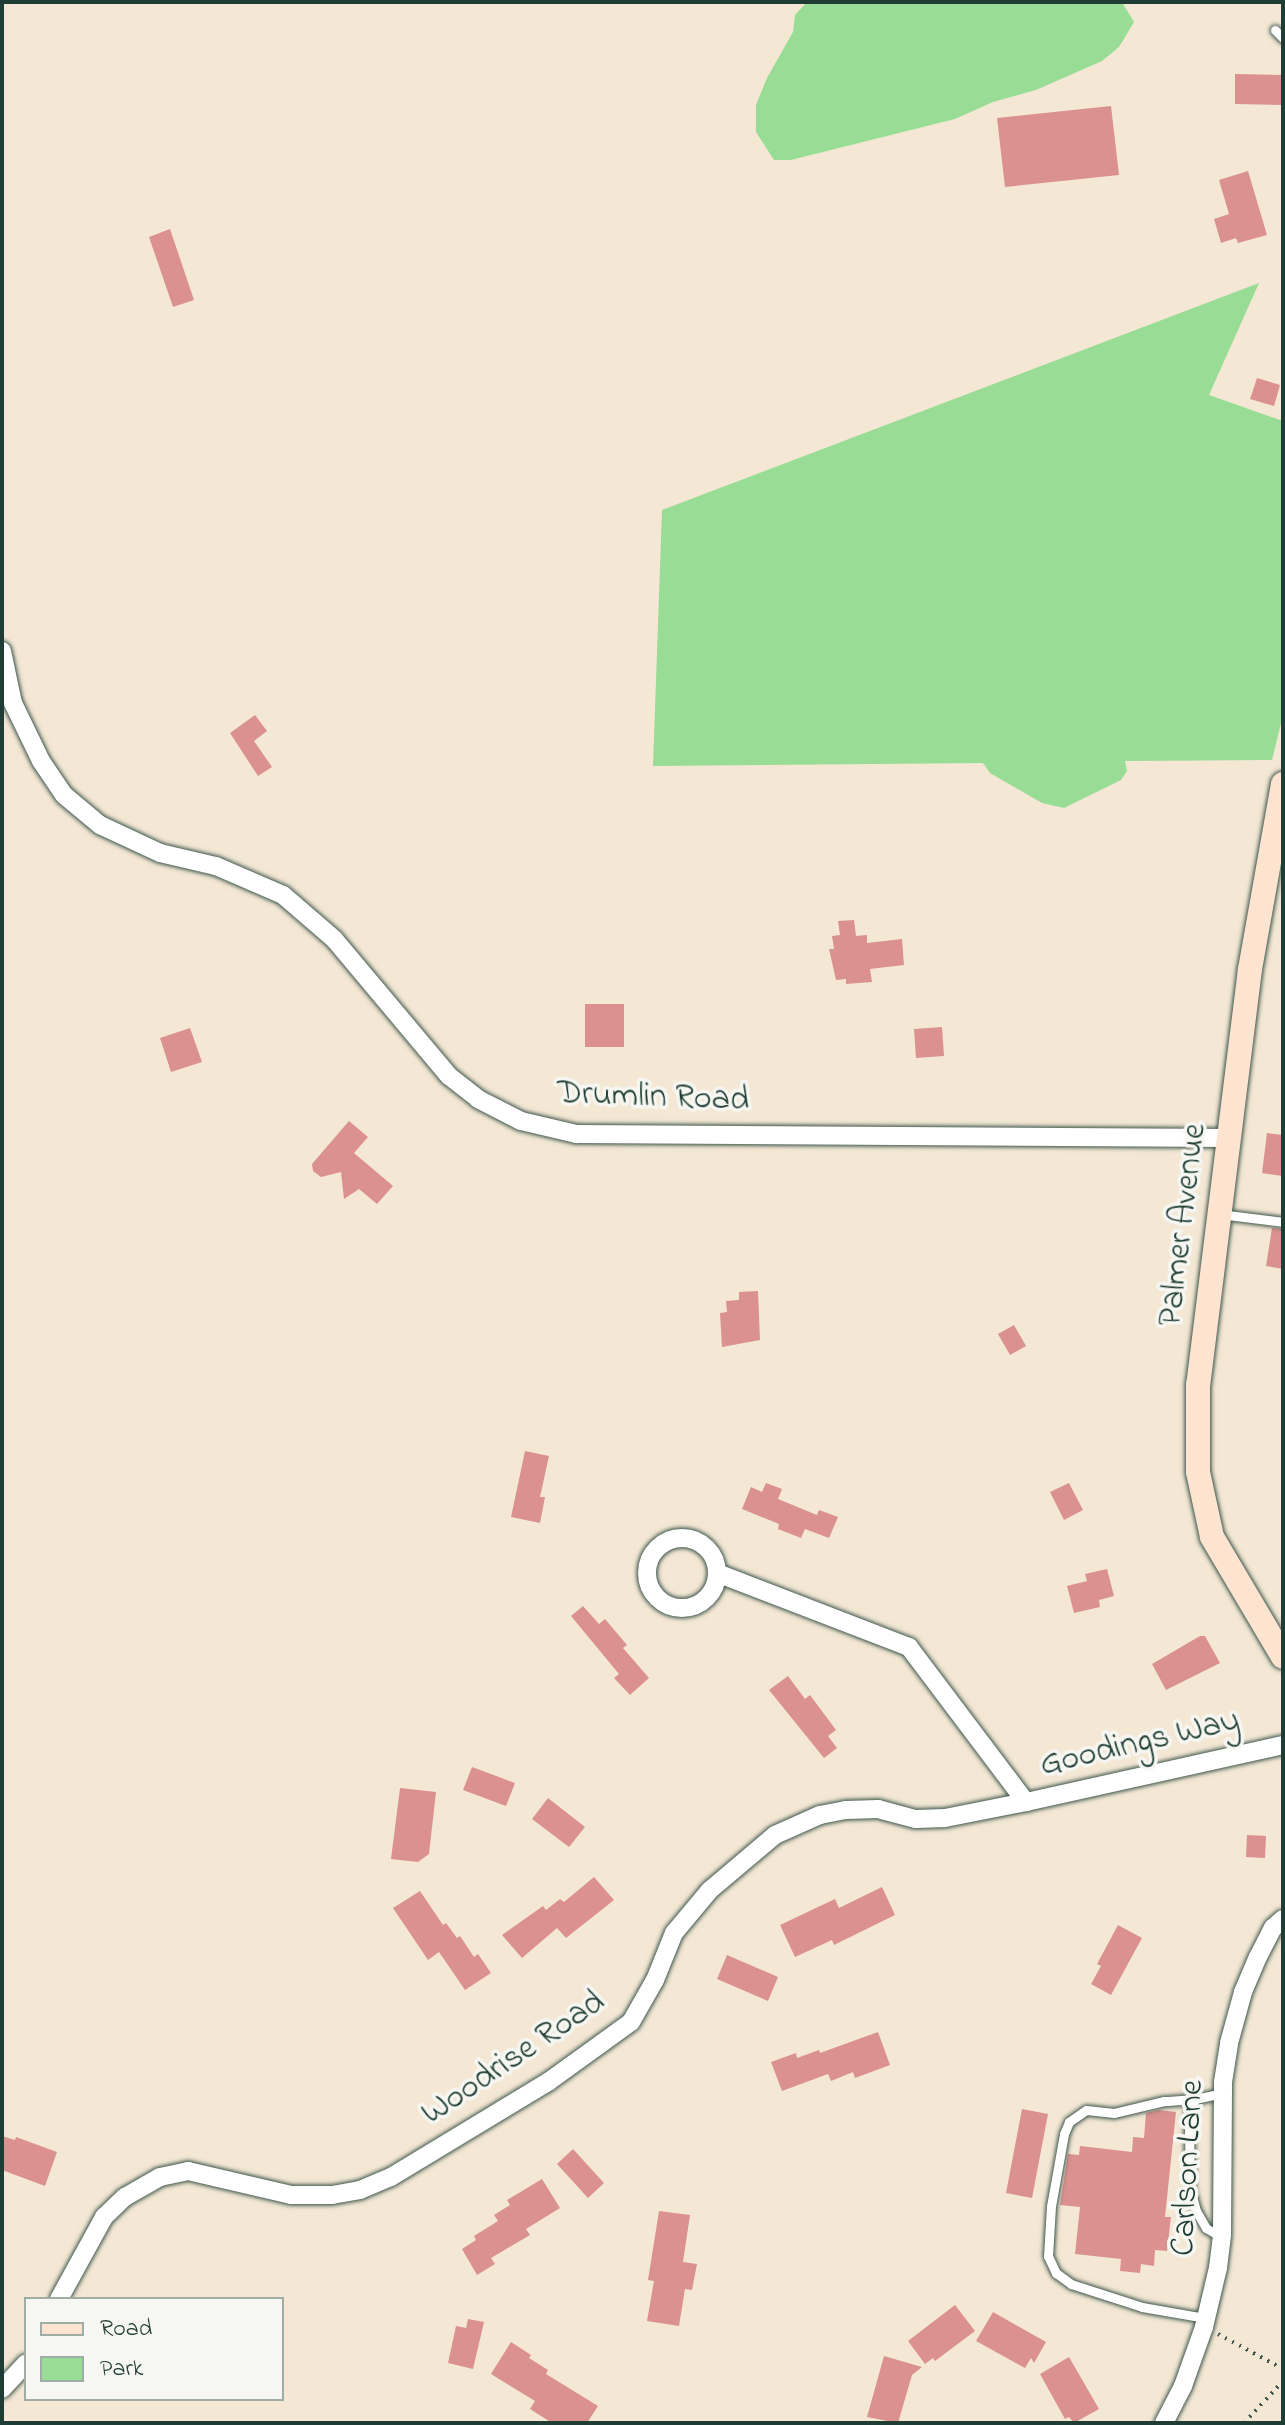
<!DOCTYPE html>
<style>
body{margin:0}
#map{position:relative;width:1285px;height:2425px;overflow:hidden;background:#f4e8d5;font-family:"Indie Flower",sans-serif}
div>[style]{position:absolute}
.green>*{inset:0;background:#98dc95}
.building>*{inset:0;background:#da918f}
.path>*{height:4px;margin-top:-2px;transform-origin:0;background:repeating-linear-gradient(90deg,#3f574c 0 2px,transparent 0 8px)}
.roads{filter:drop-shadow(0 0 2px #3f574c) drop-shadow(0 0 2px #3f574c)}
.service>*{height:9px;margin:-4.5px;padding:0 4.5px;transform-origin:4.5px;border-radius:4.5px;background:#fff}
.minor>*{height:18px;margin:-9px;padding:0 9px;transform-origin:9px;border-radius:9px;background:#fff}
.minor>.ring{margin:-9px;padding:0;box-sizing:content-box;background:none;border:18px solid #fff;border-radius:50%}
.secondary>*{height:24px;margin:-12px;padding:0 12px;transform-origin:12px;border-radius:12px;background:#fde4d0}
span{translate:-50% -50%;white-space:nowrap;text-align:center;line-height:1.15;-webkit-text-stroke:7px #f6f6f2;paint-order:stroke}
.street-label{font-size:34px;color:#1f3d34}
.frame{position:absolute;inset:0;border:4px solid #1f3d34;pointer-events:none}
.legend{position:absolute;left:24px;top:2297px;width:260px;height:104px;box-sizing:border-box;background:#f6f6f2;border:2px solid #a0aca6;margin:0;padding:10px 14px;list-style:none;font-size:24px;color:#1f3d34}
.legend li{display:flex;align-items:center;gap:16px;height:40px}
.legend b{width:40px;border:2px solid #a0aca6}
</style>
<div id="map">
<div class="green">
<div style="clip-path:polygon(807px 2px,1122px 2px,1134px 22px,1119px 47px,1102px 61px,1036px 90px,993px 102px,955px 119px,791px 160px,774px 160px,756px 132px,756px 105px,767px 78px,793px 32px,795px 15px)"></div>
<div style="clip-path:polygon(1259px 283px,1209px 395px,1283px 421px,1283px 715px,1272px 760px,1125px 761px,1127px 771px,1121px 780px,1064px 808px,1042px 803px,990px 773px,983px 763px,653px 766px,662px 510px)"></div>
</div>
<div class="building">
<div style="clip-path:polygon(1235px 74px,1283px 75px,1283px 105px,1235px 104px)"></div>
<div style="clip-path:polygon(1111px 106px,1119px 175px,1005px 187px,997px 118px)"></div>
<div style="clip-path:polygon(1248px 171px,1267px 235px,1238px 243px,1236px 238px,1221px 243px,1214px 219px,1229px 214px,1219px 180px)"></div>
<div style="clip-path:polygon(170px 229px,194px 300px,173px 307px,149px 237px)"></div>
<div style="clip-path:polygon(1257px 378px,1280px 385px,1274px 406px,1250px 399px)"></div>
<div style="clip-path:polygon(255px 715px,267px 731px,254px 741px,272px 767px,258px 776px,230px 733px)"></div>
<div style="clip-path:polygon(854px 920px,856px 936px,867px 935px,867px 943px,902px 939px,904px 965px,870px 969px,872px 982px,846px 984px,846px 979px,836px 980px,829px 949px,834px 949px,832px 936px,840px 935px,838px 921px)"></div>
<div style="clip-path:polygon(585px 1004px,624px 1004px,624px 1047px,585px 1047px)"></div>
<div style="clip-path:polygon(942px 1027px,944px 1056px,916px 1058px,914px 1029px)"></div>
<div style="clip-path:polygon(190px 1028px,202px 1062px,171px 1072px,160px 1038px)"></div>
<div style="clip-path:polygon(349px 1121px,368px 1137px,354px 1153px,393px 1186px,377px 1204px,359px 1189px,344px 1199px,341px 1172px,321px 1177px,313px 1171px,312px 1164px)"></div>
<div style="clip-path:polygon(1267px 1133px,1283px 1135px,1283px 1176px,1262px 1173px)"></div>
<div style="clip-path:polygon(1272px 1228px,1283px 1229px,1283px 1269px,1266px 1266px)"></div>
<div style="clip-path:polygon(758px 1291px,760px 1340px,722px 1347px,720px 1313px,727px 1312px,726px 1301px,739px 1300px,739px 1292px)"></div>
<div style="clip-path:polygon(1014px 1325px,1026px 1346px,1010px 1355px,998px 1334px)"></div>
<div style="clip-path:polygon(525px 1451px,549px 1456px,540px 1497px,545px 1497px,540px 1523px,511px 1517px)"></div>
<div style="clip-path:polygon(766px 1483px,782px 1489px,778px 1499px,817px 1515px,819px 1510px,838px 1517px,829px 1538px,805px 1529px,801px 1538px,778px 1529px,779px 1524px,742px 1509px,751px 1487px,762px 1492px)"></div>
<div style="clip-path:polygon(1069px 1483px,1083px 1510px,1064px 1520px,1050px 1492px)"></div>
<div style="clip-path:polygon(1107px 1569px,1114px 1596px,1099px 1600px,1100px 1607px,1074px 1613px,1067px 1586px,1087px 1581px,1085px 1574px)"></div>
<div style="clip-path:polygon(583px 1606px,599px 1624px,605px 1619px,627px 1645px,623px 1648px,649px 1678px,630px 1695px,614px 1678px,619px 1674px,571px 1616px)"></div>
<div style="clip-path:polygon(1200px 1636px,1205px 1636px,1220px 1663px,1166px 1690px,1152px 1664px)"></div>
<div style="clip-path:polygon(788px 1676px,805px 1699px,810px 1695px,836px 1730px,828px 1736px,837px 1748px,824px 1758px,769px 1690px)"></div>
<div style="clip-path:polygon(472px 1767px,515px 1783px,506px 1806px,463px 1790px)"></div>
<div style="clip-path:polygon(400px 1788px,436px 1792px,429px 1854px,418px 1862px,391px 1859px)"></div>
<div style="clip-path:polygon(548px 1798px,585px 1827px,569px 1847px,532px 1819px)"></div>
<div style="clip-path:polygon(1247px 1835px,1266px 1836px,1265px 1858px,1246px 1857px)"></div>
<div style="clip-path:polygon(594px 1877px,614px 1900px,566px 1938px,557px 1928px,522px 1958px,502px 1935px,543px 1906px,546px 1910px,560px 1899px,564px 1902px)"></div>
<div style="clip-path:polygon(882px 1887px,895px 1915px,834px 1945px,832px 1940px,795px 1957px,780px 1925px,835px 1899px,839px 1908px)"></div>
<div style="clip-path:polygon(420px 1891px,443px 1925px,446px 1923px,457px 1938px,460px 1936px,474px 1957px,478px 1954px,491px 1973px,465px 1990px,439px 1952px,428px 1960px,393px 1908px)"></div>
<div style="clip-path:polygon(1118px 1925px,1142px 1938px,1111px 1995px,1091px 1984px,1101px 1966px,1097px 1964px)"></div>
<div style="clip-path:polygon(727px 1955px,778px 1977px,768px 2001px,717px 1979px)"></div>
<div style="clip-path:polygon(878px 2032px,890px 2065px,855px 2078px,853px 2072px,831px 2081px,828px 2074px,782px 2091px,771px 2062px,796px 2053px,797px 2058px,819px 2050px,820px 2053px)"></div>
<div style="clip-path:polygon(1022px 2109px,1048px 2114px,1032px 2198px,1006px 2193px)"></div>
<div style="clip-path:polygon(1159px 2110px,1176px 2112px,1165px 2217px,1171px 2217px,1167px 2251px,1155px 2250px,1154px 2266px,1141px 2264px,1140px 2273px,1120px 2271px,1121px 2259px,1075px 2254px,1080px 2207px,1060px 2205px,1068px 2154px,1079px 2155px,1080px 2146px,1132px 2152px,1133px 2137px,1144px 2138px,1146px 2113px)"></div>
<div style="clip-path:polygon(2px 2136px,15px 2140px,16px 2137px,57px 2152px,45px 2186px,2px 2170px)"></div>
<div style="clip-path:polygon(573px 2149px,604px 2183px,588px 2198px,557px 2164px)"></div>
<div style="clip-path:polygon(542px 2179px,560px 2208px,526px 2229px,530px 2235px,491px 2258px,495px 2264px,477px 2275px,462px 2249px,476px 2240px,474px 2236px,498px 2221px,494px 2215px,510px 2205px,507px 2200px)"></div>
<div style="clip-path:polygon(659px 2211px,690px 2215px,683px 2262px,697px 2264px,692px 2290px,685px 2289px,679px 2326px,647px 2321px,654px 2281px,648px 2280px)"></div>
<div style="clip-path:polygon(955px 2305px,975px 2331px,935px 2361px,933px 2358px,925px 2364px,908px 2341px)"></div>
<div style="clip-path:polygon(993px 2312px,1046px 2342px,1034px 2363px,1031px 2358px,1025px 2368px,976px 2341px)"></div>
<div style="clip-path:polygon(468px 2319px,484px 2322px,473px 2369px,448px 2363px,456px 2326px,466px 2328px)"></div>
<div style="clip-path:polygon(511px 2342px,531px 2355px,529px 2358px,548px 2370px,546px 2374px,598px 2406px,587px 2423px,552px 2423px,530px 2409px,535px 2401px,491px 2374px)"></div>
<div style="clip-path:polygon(884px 2356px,922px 2367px,912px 2375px,898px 2423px,867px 2417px)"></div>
<div style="clip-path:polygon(1069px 2357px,1099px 2409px,1074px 2423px,1069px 2417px,1065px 2419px,1040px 2374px)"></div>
</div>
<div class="path">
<div style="left:1218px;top:2334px;width:74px;rotate:28.3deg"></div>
<div style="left:1244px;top:2423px;width:57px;rotate:-47.1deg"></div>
</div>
<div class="roads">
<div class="service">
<div style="left:1275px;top:30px;width:11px;rotate:45deg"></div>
<div style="left:1220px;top:1214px;width:64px;rotate:7.2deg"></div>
<div style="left:1195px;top:2099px;width:31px;rotate:176deg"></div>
<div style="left:1164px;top:2101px;width:51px;rotate:166.5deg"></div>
<div style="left:1114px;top:2113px;width:28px;rotate:-174deg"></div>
<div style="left:1086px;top:2110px;width:21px;rotate:145deg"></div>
<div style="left:1069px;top:2122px;width:13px;rotate:113deg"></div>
<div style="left:1064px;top:2134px;width:73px;rotate:100.2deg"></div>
<div style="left:1051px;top:2206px;width:50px;rotate:93.4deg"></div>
<div style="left:1048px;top:2256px;width:19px;rotate:65deg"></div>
<div style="left:1056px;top:2273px;width:19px;rotate:36deg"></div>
<div style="left:1071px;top:2284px;width:75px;rotate:17.9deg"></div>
<div style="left:1142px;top:2307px;width:65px;rotate:9.8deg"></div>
<div style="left:1221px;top:2237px;width:17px;rotate:-149deg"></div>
<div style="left:1206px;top:2228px;width:20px;rotate:-120deg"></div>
<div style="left:1196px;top:2211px;width:24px;rotate:-105deg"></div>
<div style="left:1190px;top:2188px;width:55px;rotate:-91deg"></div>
<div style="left:1189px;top:2133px;width:24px;rotate:-88deg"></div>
<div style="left:1190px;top:2109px;width:11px;rotate:-63deg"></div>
<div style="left:1195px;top:2099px;width:29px;rotate:-12deg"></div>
</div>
<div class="minor">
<div style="left:2px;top:651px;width:53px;rotate:78.1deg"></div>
<div style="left:13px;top:703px;width:64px;rotate:64.2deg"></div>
<div style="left:41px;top:761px;width:41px;rotate:55.9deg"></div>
<div style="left:64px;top:795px;width:47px;rotate:39.8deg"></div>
<div style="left:100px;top:825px;width:66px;rotate:25deg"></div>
<div style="left:160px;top:853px;width:57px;rotate:13.1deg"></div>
<div style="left:216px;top:866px;width:73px;rotate:23.4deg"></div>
<div style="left:283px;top:895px;width:67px;rotate:40.8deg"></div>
<div style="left:334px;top:939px;width:179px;rotate:50deg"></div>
<div style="left:449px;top:1076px;width:37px;rotate:38deg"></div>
<div style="left:478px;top:1099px;width:48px;rotate:27.1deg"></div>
<div style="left:521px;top:1121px;width:57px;rotate:13.3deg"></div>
<div style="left:576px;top:1134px;width:654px;rotate:0.35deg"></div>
<div class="ring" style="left:647px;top:1538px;width:52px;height:52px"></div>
<div style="left:717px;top:1573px;width:206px;rotate:21.1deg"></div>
<div style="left:909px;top:1647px;width:194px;rotate:53deg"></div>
<div style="left:1026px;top:1802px;width:263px;rotate:-12.5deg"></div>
<div style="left:59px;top:2299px;width:94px;rotate:-61.2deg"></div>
<div style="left:104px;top:2217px;width:29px;rotate:-44deg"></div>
<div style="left:125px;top:2197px;width:40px;rotate:-29.7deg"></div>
<div style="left:160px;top:2177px;width:29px;rotate:-12deg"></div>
<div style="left:188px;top:2171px;width:106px;rotate:13.1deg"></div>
<div style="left:291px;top:2195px;width:41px"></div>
<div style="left:332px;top:2195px;width:28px;rotate:-10deg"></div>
<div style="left:360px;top:2190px;width:34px;rotate:-23deg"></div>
<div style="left:391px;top:2177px;width:184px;rotate:-31.2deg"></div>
<div style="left:548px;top:2082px;width:102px;rotate:-35.9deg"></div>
<div style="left:631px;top:2022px;width:48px;rotate:-60.3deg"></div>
<div style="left:655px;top:1980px;width:51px;rotate:-68deg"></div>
<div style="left:674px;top:1933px;width:56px;rotate:-50.1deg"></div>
<div style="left:710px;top:1890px;width:85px;rotate:-40.2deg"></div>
<div style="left:775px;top:1835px;width:49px;rotate:-24deg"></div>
<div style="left:820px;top:1815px;width:26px;rotate:-11deg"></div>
<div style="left:846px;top:1810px;width:32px;rotate:-2deg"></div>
<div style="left:878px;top:1809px;width:39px;rotate:15deg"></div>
<div style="left:916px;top:1819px;width:29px;rotate:-2deg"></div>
<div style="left:945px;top:1818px;width:83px;rotate:-11.2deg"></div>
<div style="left:2px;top:2389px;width:35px;rotate:-47deg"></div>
<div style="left:1164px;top:2423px;width:42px;rotate:-62.8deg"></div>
<div style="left:1183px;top:2386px;width:63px;rotate:-70.4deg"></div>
<div style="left:1204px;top:2327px;width:61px;rotate:-76.7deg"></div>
<div style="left:1218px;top:2268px;width:34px;rotate:-83deg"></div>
<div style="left:1222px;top:2234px;width:152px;rotate:-89.6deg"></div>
<div style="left:1223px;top:2082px;width:39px;rotate:-81deg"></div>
<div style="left:1229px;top:2043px;width:53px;rotate:-74.6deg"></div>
<div style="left:1243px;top:1992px;width:38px;rotate:-67deg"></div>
<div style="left:1258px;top:1957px;width:33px;rotate:-63deg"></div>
<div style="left:1273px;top:1928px;width:13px;rotate:-42deg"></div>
</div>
<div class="secondary">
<div style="left:1283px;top:784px;width:188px;rotate:100.1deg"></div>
<div style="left:1250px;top:969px;width:418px;rotate:97.1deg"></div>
<div style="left:1198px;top:1384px;width:88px;rotate:90deg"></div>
<div style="left:1198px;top:1472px;width:66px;rotate:77.8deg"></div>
<div style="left:1212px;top:1537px;width:139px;rotate:59.4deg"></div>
</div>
</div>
<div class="street-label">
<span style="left:653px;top:1098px;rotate:2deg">Drumlin Road</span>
<span style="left:1184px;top:1225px;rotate:-83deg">Palmer Avenue</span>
<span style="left:1140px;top:1744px;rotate:-13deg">Goodings Way</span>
<span style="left:514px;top:2059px;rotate:-34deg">Woodrise Road</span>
<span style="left:1189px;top:2168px;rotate:-87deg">Carlson Lane</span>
</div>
<div class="frame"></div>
<ul class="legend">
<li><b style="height:10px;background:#fde4d0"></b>Road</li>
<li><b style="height:22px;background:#98dc95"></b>Park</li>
</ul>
</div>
